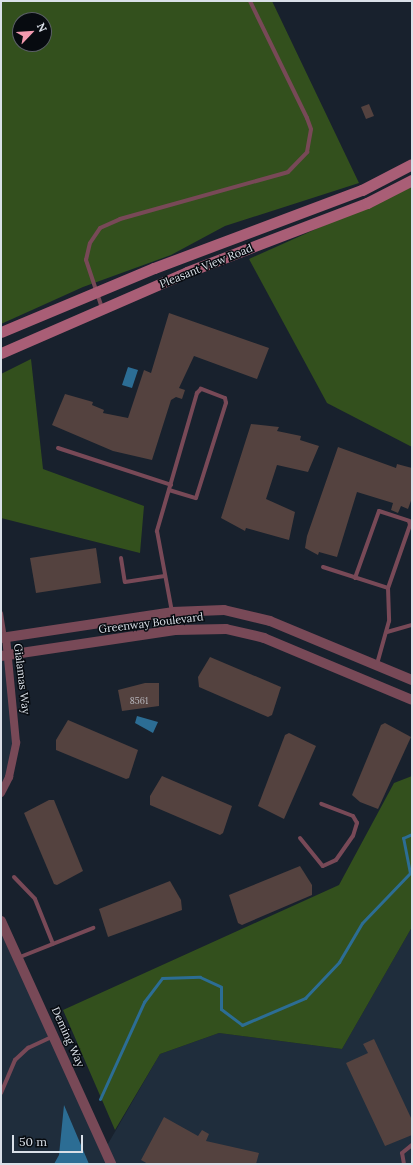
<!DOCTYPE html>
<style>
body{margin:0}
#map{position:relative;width:413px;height:1165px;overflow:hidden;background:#18212d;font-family:Lora,serif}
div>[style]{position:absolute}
.built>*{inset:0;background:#1f2d3c}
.green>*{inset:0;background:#33501d}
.water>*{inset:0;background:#2c6d94}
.stream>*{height:3px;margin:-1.5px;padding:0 1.5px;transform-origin:1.5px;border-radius:1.5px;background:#2c6d94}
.building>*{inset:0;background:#54423f}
.service>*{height:4px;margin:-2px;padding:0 2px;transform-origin:2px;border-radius:2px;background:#784957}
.minor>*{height:8px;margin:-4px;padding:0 4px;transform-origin:4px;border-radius:4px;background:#784957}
.tertiary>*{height:10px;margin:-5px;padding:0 5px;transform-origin:5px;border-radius:5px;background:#784957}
.secondary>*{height:11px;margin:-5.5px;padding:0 5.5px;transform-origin:5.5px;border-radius:5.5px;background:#a95e76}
span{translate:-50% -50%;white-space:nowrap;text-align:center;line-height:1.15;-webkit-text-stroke:3px #070b10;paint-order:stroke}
.number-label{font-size:9px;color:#b8b8be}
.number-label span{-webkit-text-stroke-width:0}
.street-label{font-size:11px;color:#dae0e8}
.frame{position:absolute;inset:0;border:2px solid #dae0e8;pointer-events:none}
.north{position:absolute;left:12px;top:12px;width:40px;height:40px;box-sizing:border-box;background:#070b10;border:1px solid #5b6066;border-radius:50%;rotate:65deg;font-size:11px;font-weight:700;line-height:16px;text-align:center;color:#dae0e8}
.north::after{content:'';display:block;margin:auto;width:14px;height:18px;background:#f29aaf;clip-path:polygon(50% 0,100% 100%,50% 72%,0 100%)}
.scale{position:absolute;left:12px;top:1135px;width:71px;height:18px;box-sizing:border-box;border:2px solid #dae0e8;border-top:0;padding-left:5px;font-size:12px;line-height:14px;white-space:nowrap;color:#dae0e8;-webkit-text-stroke:3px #070b10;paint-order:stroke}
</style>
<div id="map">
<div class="built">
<div style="clip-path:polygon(1px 656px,7px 656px,16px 743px,1px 793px)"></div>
<div style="clip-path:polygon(1px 921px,105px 1149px,160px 1054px,219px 1033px,342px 1049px,412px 927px,412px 1164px,1px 1164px)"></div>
</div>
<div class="green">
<div style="clip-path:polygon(evenodd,1px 1px,272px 1px,359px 183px,225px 226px,171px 255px,83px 287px,1px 324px,1px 1px,20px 20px,44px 20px,44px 44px,20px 44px,20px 20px)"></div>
<div style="clip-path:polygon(412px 186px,412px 447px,327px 403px,249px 259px)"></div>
<div style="clip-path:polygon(31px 359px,43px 469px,144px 506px,140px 553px,1px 518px,1px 374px)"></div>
<div style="clip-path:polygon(412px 776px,412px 927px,342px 1049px,219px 1033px,160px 1054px,115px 1130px,63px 1010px,339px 885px,394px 783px)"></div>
</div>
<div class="water">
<div style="clip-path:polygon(128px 367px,138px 370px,132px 388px,122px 385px)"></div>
<div style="clip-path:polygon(137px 716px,158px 722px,153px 733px,135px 723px)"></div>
<div style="clip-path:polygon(64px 1105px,89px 1164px,54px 1164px,59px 1155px)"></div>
</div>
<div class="stream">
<div style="left:100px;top:1099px;width:107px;rotate:-65.6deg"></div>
<div style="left:144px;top:1002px;width:30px;rotate:-53deg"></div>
<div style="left:162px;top:978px;width:38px;rotate:-2deg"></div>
<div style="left:200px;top:977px;width:23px;rotate:25deg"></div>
<div style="left:221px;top:987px;width:22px;rotate:90deg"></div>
<div style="left:221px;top:1009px;width:26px;rotate:37deg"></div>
<div style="left:242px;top:1025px;width:69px;rotate:-23.2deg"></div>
<div style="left:305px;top:998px;width:50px;rotate:-46.6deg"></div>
<div style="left:339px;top:962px;width:45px;rotate:-59.5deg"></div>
<div style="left:362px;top:923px;width:69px;rotate:-46.2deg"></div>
<div style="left:410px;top:873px;width:36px;rotate:-101deg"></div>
<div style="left:403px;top:838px;width:10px;rotate:-24deg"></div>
</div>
<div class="building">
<div style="clip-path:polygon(369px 104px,374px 116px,366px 119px,361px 107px)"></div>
<div style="clip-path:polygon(169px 313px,269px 348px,257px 379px,194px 356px,179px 388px,185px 390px,182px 399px,176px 397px,171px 400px,152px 460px,113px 451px,52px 425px,65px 394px,93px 402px,92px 405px,104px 410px,103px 413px,128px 418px,144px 370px,151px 373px)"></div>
<div style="clip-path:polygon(251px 424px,279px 427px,277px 431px,301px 436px,300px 440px,319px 446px,308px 472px,277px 465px,266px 499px,295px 512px,289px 540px,246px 528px,245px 531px,221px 518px)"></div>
<div style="clip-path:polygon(338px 447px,396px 468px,397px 464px,412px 468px,412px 498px,408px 509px,401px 506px,398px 513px,391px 510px,393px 503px,357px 492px,337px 557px,319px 552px,318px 555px,305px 548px,307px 536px)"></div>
<div style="clip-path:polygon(96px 548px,101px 583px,36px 593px,30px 558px)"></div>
<div style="clip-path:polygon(210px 657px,281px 687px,272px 715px,268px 717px,199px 687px,198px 677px)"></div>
<div style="clip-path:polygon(145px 683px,159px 683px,159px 706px,122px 711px,118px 690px)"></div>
<div style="clip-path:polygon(68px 720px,138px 750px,129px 778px,126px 779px,56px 750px,56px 740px)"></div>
<div style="clip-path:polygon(385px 723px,411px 737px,378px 809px,360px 802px,352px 795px,381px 725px)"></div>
<div style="clip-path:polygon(289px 733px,316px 746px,284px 819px,258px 806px,285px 735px)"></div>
<div style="clip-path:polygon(162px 776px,232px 806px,223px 833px,220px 835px,150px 805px,150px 796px)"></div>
<div style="clip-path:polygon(49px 800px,54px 800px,83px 871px,57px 885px,54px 884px,24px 813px)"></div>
<div style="clip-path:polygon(300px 866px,312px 885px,312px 895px,242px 925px,238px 923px,229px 895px)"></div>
<div style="clip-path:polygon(170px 881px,181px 900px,182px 910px,108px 937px,99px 909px)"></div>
<div style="clip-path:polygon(374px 1039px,412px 1120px,412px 1135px,385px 1146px,346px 1063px,368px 1053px,363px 1044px)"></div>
<div style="clip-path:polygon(164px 1117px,198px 1136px,202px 1130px,209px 1134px,206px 1141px,259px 1153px,256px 1164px,148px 1164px,141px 1160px)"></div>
</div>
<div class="service">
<div style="left:102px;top:308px;width:51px;rotate:-108.4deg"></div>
<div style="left:86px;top:260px;width:17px;rotate:-77deg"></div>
<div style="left:90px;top:243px;width:18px;rotate:-56deg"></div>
<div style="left:100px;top:228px;width:22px;rotate:-24deg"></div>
<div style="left:120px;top:219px;width:174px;rotate:-15.6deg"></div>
<div style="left:288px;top:172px;width:28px;rotate:-46deg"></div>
<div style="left:307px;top:152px;width:23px;rotate:-80deg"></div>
<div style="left:311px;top:129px;width:12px;rotate:-110deg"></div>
<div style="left:307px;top:118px;width:130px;rotate:-116deg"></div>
<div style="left:58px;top:448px;width:119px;rotate:18.1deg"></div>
<div style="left:169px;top:490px;width:28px;rotate:17deg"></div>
<div style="left:196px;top:498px;width:100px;rotate:-72.5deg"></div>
<div style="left:226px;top:403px;width:5px;rotate:-101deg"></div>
<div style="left:225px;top:398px;width:26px;rotate:-159deg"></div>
<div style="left:201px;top:389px;width:6px;rotate:135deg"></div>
<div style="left:197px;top:393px;width:144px;rotate:106.2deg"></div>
<div style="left:157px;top:531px;width:82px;rotate:79.5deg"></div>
<div style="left:121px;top:558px;width:24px;rotate:81deg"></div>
<div style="left:125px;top:582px;width:40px;rotate:-8.5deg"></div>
<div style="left:323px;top:567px;width:68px;rotate:17.9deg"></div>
<div style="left:388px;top:588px;width:33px;rotate:88deg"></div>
<div style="left:389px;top:621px;width:45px;rotate:105.6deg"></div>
<div style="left:355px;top:578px;width:71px;rotate:-70.3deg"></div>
<div style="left:379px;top:511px;width:32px;rotate:18deg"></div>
<div style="left:409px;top:521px;width:4px;rotate:76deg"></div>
<div style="left:410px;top:525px;width:67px;rotate:109.2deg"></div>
<div style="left:1px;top:613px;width:24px;rotate:81deg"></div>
<div style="left:387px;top:632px;width:26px;rotate:-16deg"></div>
<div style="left:300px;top:838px;width:36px;rotate:51deg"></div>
<div style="left:323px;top:866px;width:14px;rotate:-25deg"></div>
<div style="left:336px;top:860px;width:29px;rotate:-55deg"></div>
<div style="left:353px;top:836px;width:14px;rotate:-73deg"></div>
<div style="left:357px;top:823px;width:8px;rotate:-120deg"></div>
<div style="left:353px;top:816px;width:34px;rotate:-159deg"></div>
<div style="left:14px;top:877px;width:30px;rotate:46deg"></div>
<div style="left:35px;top:899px;width:48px;rotate:68.2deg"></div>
<div style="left:20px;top:957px;width:79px;rotate:-21.7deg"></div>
<div style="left:1px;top:1093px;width:36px;rotate:-67deg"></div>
<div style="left:15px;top:1060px;width:18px;rotate:-43deg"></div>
<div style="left:28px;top:1048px;width:26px;rotate:-25deg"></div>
<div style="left:404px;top:1164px;width:11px;rotate:-100deg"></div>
<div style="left:402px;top:1153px;width:13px;rotate:-39deg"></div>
</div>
<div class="minor">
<div style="left:1px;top:793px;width:18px;rotate:-63deg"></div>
<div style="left:9px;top:777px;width:35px;rotate:-78deg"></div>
<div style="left:16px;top:743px;width:106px;rotate:-95.4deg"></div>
</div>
<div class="tertiary">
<div style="left:1px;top:638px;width:173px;rotate:-8.6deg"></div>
<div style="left:172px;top:612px;width:52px;rotate:-2.2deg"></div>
<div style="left:224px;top:610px;width:47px;rotate:13.4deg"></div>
<div style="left:270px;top:621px;width:154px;rotate:22.6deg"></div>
<div style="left:1px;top:656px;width:176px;rotate:-8.5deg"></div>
<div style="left:175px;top:630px;width:51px;rotate:-1.1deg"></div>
<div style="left:226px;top:629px;width:39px;rotate:13deg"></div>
<div style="left:264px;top:638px;width:160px;rotate:22.7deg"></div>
<div style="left:1px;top:921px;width:267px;rotate:65.6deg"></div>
</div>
<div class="secondary">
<div style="left:1px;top:332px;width:166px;rotate:-22.7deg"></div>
<div style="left:154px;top:268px;width:222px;rotate:-20.6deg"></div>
<div style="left:362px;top:190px;width:56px;rotate:-27.5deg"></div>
<div style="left:1px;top:353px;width:203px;rotate:-23.5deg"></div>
<div style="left:187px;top:272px;width:193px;rotate:-21deg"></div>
<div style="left:367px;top:203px;width:51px;rotate:-27.1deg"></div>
</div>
<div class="number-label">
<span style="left:139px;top:701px">8561</span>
</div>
<div class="street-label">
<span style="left:206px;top:266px;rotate:-22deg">Pleasant View Road</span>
<span style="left:151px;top:623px;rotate:-7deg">Greenway Boulevard</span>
<span style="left:22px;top:679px;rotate:83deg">Gialamas Way</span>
<span style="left:68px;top:1037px;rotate:66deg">Deming Way</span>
</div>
<div class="frame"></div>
<div class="north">N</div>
<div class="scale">50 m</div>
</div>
